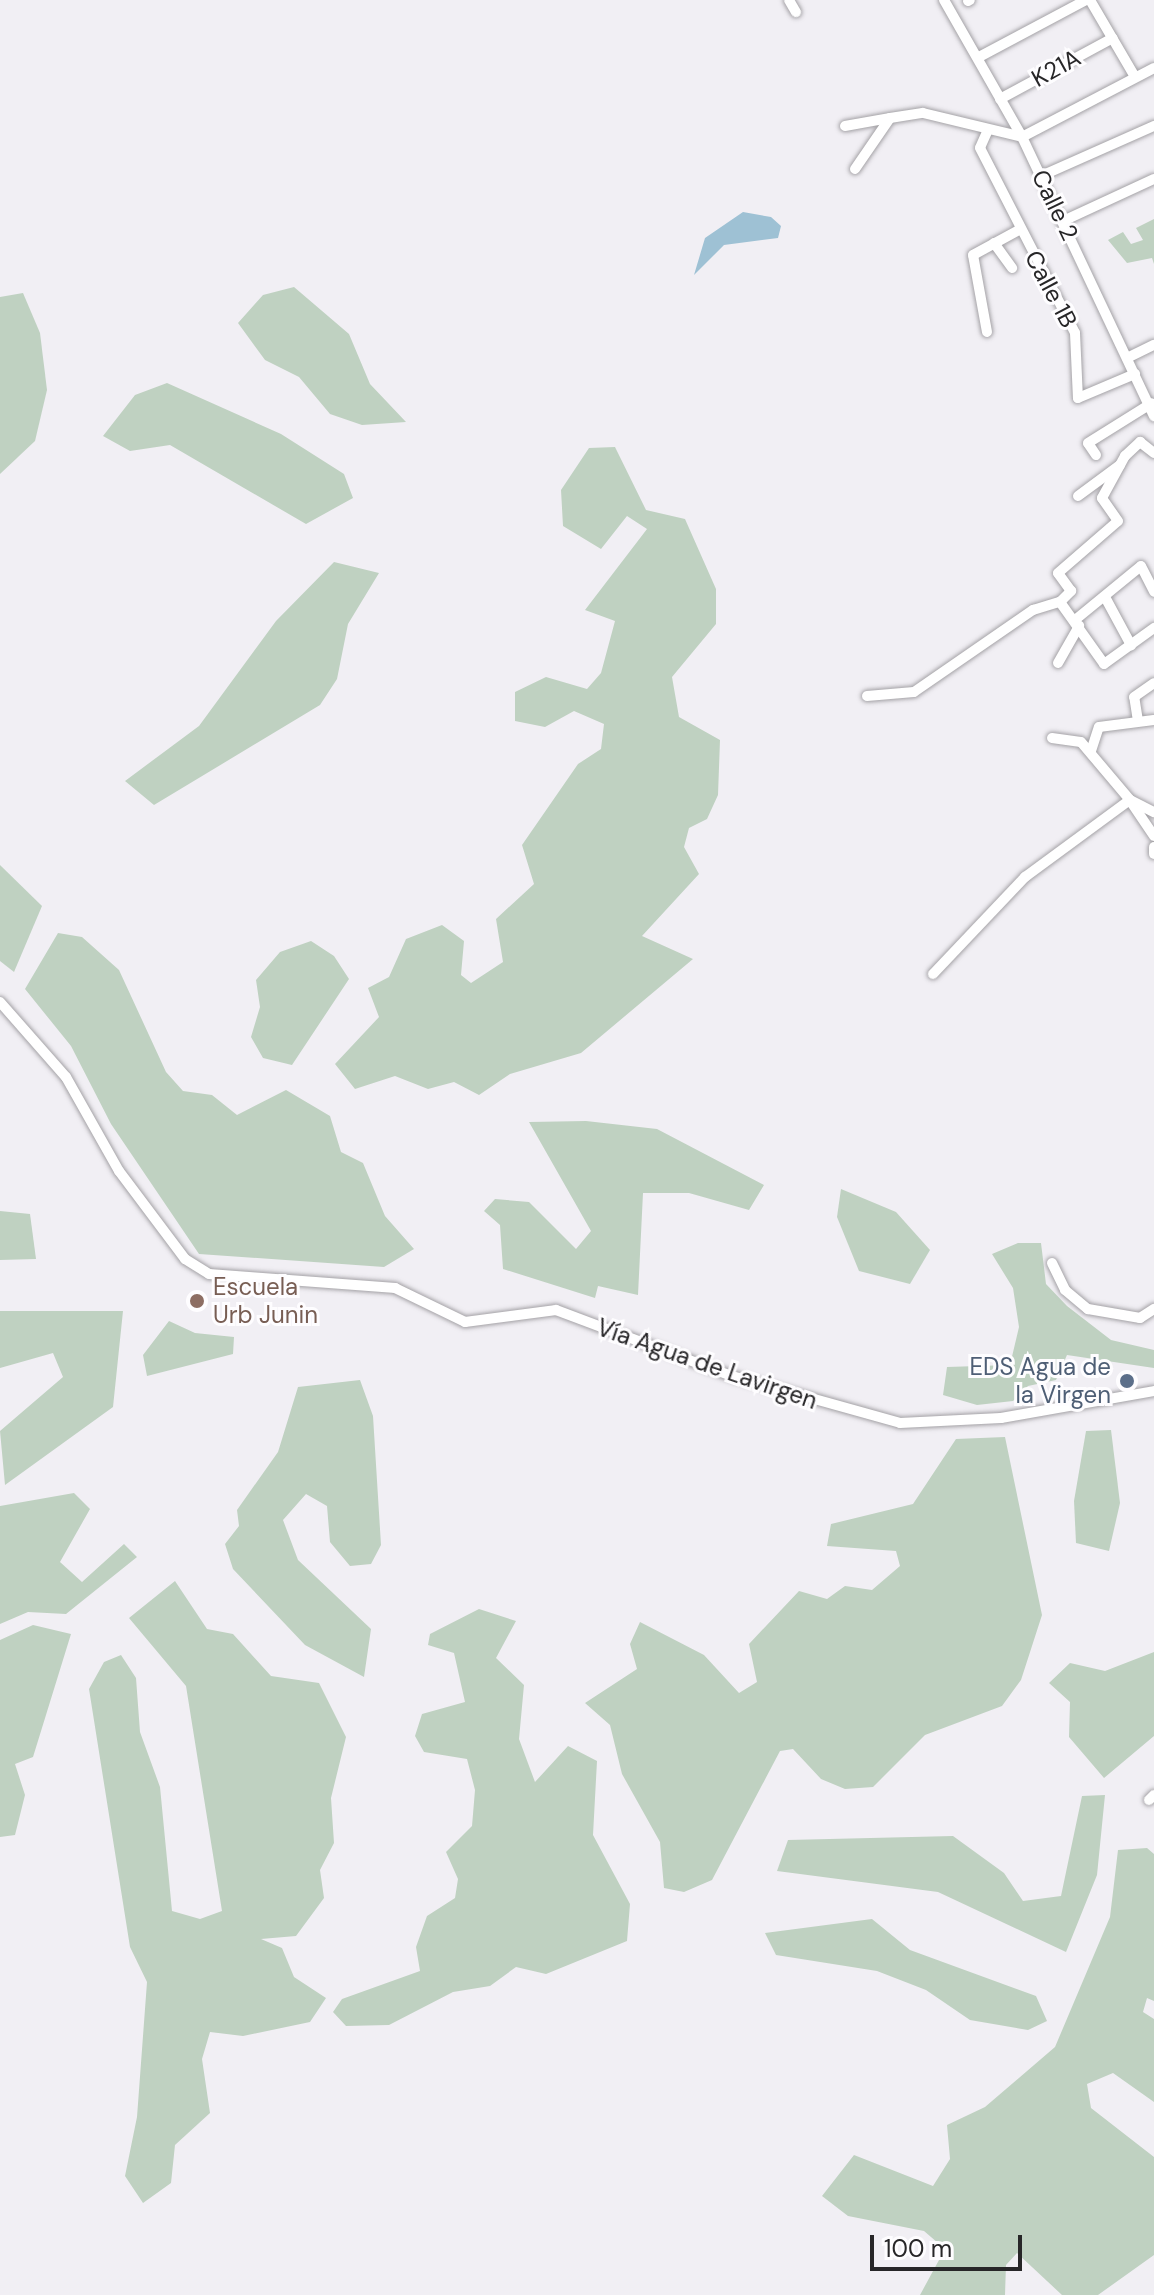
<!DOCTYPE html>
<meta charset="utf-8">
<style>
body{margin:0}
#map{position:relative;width:1154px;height:2295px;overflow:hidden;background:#f1eff4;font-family:"DM Sans",sans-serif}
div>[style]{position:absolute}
.green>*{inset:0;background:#bfd1c1}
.water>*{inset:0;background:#9ec1d4}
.roads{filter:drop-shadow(0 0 2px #a4a2a6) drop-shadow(0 0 2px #a4a2a6)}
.minor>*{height:10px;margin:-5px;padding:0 5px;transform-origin:5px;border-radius:5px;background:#fff}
.dots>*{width:22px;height:22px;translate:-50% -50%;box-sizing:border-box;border:4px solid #fefdff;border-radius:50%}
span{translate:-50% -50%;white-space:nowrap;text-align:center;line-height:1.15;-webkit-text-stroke:6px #fefdff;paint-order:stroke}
.street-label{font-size:24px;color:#272628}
.education-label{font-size:24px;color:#785e54}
.left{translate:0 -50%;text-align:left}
.service-label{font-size:24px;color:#4e5e75}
.right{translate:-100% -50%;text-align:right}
.scale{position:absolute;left:870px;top:2235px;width:152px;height:36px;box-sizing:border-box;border:4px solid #272628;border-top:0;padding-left:10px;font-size:24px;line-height:28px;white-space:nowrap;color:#272628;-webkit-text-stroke:6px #fefdff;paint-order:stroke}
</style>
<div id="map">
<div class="green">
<div style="clip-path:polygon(1154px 219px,1154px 264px,1152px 258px,1127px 263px,1108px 240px,1123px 232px,1131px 244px,1143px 240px,1136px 228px)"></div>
<div style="clip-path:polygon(294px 287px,349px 334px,370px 384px,406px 422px,362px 425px,330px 414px,299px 377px,265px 360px,238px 323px,263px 295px)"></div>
<div style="clip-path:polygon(23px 293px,40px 333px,47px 390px,35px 441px,0 474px,0 297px)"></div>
<div style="clip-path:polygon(167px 383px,281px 434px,344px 474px,353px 498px,306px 524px,170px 445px,130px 451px,103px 436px,135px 395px)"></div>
<div style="clip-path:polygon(615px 447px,646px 510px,685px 519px,716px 589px,716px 624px,672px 677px,679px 717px,720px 740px,718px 795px,707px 819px,689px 828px,684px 847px,699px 874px,642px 936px,693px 959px,581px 1053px,510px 1074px,479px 1095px,454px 1082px,428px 1089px,395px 1076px,355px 1089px,335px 1064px,379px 1017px,368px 988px,389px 977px,406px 939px,442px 925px,464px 941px,461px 975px,471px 983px,503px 962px,496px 919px,534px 884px,522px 845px,578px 764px,601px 749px,604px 724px,574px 711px,545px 727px,515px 721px,515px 692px,546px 677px,587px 689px,601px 673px,615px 621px,585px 610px,647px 529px,627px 516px,601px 549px,563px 526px,561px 490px,589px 448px)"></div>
<div style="clip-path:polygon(334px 562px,379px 573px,348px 624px,337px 679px,320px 705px,154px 805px,125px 781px,199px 726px,276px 621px)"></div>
<div style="clip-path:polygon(0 865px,42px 906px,14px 972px,0 961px)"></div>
<div style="clip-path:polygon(58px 933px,82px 937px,119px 970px,166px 1072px,183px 1091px,212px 1095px,237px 1115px,286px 1090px,330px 1116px,341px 1152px,363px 1163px,385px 1216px,414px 1249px,384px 1267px,199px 1254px,111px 1124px,71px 1046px,25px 989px)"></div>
<div style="clip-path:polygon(311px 941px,334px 956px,349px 979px,292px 1065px,263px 1058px,251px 1037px,260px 1007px,256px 980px,280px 952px)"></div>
<div style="clip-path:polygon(586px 1121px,657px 1129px,764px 1185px,749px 1210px,689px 1193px,643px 1193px,638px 1295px,598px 1286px,595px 1298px,503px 1269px,500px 1225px,484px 1211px,495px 1199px,529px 1202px,576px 1249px,591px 1231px,529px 1122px)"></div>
<div style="clip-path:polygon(841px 1189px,896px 1212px,930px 1250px,910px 1284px,859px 1271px,837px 1217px)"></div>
<div style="clip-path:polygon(0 1211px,30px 1214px,36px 1259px,0 1260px)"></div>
<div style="clip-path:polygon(1018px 1243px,1041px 1243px,1046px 1284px,1067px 1306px,1111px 1340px,1154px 1350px,1154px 1368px,1067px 1355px,1056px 1380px,1028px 1386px,1013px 1401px,977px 1405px,943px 1395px,947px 1367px,1010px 1365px,1019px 1327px,1013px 1288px,992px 1254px)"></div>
<div style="clip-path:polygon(0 1311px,123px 1311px,113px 1407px,5px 1485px,0 1431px,63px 1377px,53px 1353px,0 1368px)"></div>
<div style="clip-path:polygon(169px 1321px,195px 1333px,234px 1337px,233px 1354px,147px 1376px,143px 1355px)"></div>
<div style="clip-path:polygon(360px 1380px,373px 1416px,381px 1545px,371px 1564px,350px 1566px,330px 1542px,327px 1506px,306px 1494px,283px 1520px,298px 1560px,371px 1629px,364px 1677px,305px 1645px,233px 1569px,225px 1544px,239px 1526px,237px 1510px,278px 1452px,298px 1387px)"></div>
<div style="clip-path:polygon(1111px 1430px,1120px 1503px,1109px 1551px,1076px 1543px,1074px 1501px,1086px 1431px)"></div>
<div style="clip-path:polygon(1005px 1437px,1042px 1615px,1021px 1680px,1002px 1706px,925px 1735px,873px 1787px,845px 1789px,821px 1779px,793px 1749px,780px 1751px,712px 1880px,684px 1892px,664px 1888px,660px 1842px,622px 1774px,610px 1725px,585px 1703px,637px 1669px,630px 1644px,640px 1622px,704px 1655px,739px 1693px,757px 1682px,749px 1644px,799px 1591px,827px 1599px,845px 1586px,872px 1590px,900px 1566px,896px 1551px,827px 1546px,831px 1524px,913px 1504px,956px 1439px)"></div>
<div style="clip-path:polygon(74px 1493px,90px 1509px,60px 1562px,82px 1582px,124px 1544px,137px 1557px,66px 1614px,28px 1612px,0 1624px,0 1506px)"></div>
<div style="clip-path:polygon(175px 1581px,207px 1629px,233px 1634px,271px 1676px,319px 1683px,346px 1737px,331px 1798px,334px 1843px,320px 1870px,324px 1898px,296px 1936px,261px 1939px,282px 1948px,294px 1977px,326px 1998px,310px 2022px,243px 2036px,210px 2032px,202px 2059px,210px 2113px,175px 2145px,171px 2183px,143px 2203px,125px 2176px,137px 2117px,147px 1982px,130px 1947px,89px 1689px,104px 1662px,121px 1655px,136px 1678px,140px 1732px,160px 1787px,172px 1911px,200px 1919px,222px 1911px,186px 1686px,129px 1618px)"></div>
<div style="clip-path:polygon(479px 1609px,516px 1621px,496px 1658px,524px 1685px,519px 1739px,535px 1782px,568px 1746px,597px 1761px,593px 1835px,630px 1904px,627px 1941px,546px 1974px,516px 1967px,490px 1986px,453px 1992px,389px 2025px,346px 2026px,333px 2012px,342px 1999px,420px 1971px,416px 1947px,427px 1916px,455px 1898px,458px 1879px,446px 1852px,472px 1826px,475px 1790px,467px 1759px,424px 1752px,415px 1736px,422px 1714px,465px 1702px,454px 1653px,428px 1645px,430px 1634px)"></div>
<div style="clip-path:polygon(33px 1625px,71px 1634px,33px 1757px,15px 1764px,25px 1795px,15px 1835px,0 1837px,0 1640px)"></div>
<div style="clip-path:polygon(1154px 1652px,1154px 1736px,1104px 1778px,1069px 1737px,1070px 1702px,1049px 1683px,1070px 1663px,1105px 1671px)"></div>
<div style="clip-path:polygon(1105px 1795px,1097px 1875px,1066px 1952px,938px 1892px,777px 1871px,788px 1840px,953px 1836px,1004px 1873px,1023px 1901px,1061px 1896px,1082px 1796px)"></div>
<div style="clip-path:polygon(1147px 1848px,1154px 1854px,1154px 2001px,1147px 1998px,1143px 2012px,1154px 2019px,1154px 2102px,1113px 2073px,1087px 2084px,1091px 2108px,1154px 2157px,1154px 2255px,1098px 2295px,1062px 2295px,1017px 2253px,1006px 2265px,1005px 2295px,920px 2295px,945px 2249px,924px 2231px,848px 2216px,822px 2196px,854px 2155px,933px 2186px,950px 2159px,947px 2125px,985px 2107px,1055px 2047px,1110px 1917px,1118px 1850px)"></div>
<div style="clip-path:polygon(872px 1919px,910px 1950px,1036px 1996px,1047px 2021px,1028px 2030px,970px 2020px,926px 1990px,877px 1971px,776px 1955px,765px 1933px)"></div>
</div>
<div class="water">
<div style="clip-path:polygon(743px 212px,771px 217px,781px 226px,778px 238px,724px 245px,694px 275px,705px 238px)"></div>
</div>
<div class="roads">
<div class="minor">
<div style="left:789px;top:0;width:14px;rotate:60deg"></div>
<div style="left:944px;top:0;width:158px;rotate:60.3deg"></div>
<div style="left:1022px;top:137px;width:309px;rotate:64.7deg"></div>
<div style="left:1090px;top:0;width:89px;rotate:59.7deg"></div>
<div style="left:968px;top:1px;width:2px;rotate:-27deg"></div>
<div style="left:979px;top:57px;width:121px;rotate:-28deg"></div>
<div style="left:1000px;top:99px;width:128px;rotate:-28.4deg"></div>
<div style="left:845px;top:126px;width:46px;rotate:-10.1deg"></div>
<div style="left:987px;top:132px;width:17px;rotate:114deg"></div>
<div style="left:980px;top:148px;width:208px;rotate:62.8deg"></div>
<div style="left:1075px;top:333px;width:65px;rotate:87.4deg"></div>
<div style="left:1078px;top:398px;width:62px;rotate:-22.8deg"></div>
<div style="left:855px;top:169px;width:62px;rotate:-55.5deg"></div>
<div style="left:890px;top:118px;width:33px;rotate:-9deg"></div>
<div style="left:923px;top:113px;width:102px;rotate:13.6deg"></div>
<div style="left:1022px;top:137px;width:149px;rotate:-27.6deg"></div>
<div style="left:1041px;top:176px;width:124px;rotate:-23.9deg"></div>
<div style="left:1063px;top:221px;width:100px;rotate:-24.8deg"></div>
<div style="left:994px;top:243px;width:31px;rotate:54deg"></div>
<div style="left:987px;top:332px;width:78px;rotate:-100.3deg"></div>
<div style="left:973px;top:255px;width:52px;rotate:-28.5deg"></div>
<div style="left:1127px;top:358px;width:30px;rotate:-26deg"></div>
<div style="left:1096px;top:455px;width:14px;rotate:-124deg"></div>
<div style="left:1088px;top:443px;width:75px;rotate:-32deg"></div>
<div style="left:1078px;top:496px;width:52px;rotate:-36.4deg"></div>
<div style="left:1105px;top:597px;width:55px;rotate:61.6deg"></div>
<div style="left:1060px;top:602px;width:76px;rotate:54.6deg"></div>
<div style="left:1104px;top:664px;width:62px;rotate:-35.8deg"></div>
<div style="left:1075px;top:620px;width:85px;rotate:-39.3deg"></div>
<div style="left:1141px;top:566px;width:29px;rotate:63deg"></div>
<div style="left:1058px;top:663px;width:43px;rotate:-60.4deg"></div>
<div style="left:867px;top:696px;width:47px;rotate:-4.9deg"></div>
<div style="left:914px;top:692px;width:145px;rotate:-34.6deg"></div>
<div style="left:1033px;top:610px;width:28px;rotate:-17deg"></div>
<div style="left:1060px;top:602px;width:16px;rotate:-45deg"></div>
<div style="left:1071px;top:591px;width:22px;rotate:-126deg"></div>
<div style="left:1058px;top:573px;width:79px;rotate:-40.9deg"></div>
<div style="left:1118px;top:521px;width:28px;rotate:-125deg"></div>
<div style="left:1102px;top:498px;width:48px;rotate:-61.3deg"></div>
<div style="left:1125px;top:456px;width:21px;rotate:-43deg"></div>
<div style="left:1140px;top:442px;width:18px;rotate:38deg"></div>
<div style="left:1138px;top:721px;width:24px;rotate:-99deg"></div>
<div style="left:1134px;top:697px;width:24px;rotate:-35deg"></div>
<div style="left:1052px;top:738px;width:29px;rotate:8deg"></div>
<div style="left:1081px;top:742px;width:76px;rotate:49.8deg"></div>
<div style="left:1130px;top:800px;width:27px;rotate:27deg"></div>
<div style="left:1091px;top:751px;width:25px;rotate:-72deg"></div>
<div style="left:1099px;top:727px;width:55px;rotate:-7.3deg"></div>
<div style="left:1131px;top:802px;width:41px;rotate:55.9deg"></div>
<div style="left:1154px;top:847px;width:7px;rotate:90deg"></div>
<div style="left:933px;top:974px;width:134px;rotate:-46.5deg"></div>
<div style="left:1025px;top:877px;width:130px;rotate:-36.3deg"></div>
<div style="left:0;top:1002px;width:100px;rotate:48.7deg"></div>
<div style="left:66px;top:1077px;width:108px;rotate:60.6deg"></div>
<div style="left:119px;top:1171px;width:110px;rotate:53.1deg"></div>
<div style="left:185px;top:1259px;width:28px;rotate:32deg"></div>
<div style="left:209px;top:1274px;width:187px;rotate:4.3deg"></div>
<div style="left:395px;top:1288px;width:78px;rotate:25.9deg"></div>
<div style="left:465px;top:1322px;width:92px;rotate:-7.5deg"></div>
<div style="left:556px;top:1310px;width:188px;rotate:20.6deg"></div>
<div style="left:732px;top:1376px;width:174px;rotate:15.6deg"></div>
<div style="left:900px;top:1423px;width:101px;rotate:-2.8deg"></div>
<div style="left:1001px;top:1418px;width:155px;rotate:-10deg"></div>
<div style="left:1052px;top:1263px;width:30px;rotate:64deg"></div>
<div style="left:1065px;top:1290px;width:30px;rotate:40deg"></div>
<div style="left:1088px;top:1309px;width:53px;rotate:9.8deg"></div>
<div style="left:1140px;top:1318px;width:17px;rotate:-33deg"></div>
<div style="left:1149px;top:1800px;width:7px;rotate:-45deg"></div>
</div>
</div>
<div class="dots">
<div style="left:197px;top:1301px;background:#8d6e63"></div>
<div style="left:1127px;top:1381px;background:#5c6f8a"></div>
</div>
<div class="street-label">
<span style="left:1056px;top:68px;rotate:-29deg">K21A</span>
<span style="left:1055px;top:205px;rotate:64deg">Calle 2</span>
<span style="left:1051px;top:289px;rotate:62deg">Calle 1B</span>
<span style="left:707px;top:1364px;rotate:19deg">Vía Agua de Lavirgen</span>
</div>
<div class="education-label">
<span class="left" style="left:213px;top:1301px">Escuela<br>Urb Junin</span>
</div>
<div class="service-label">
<span class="right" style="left:1111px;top:1381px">EDS Agua de<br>la Virgen</span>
</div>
<div class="scale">100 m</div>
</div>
